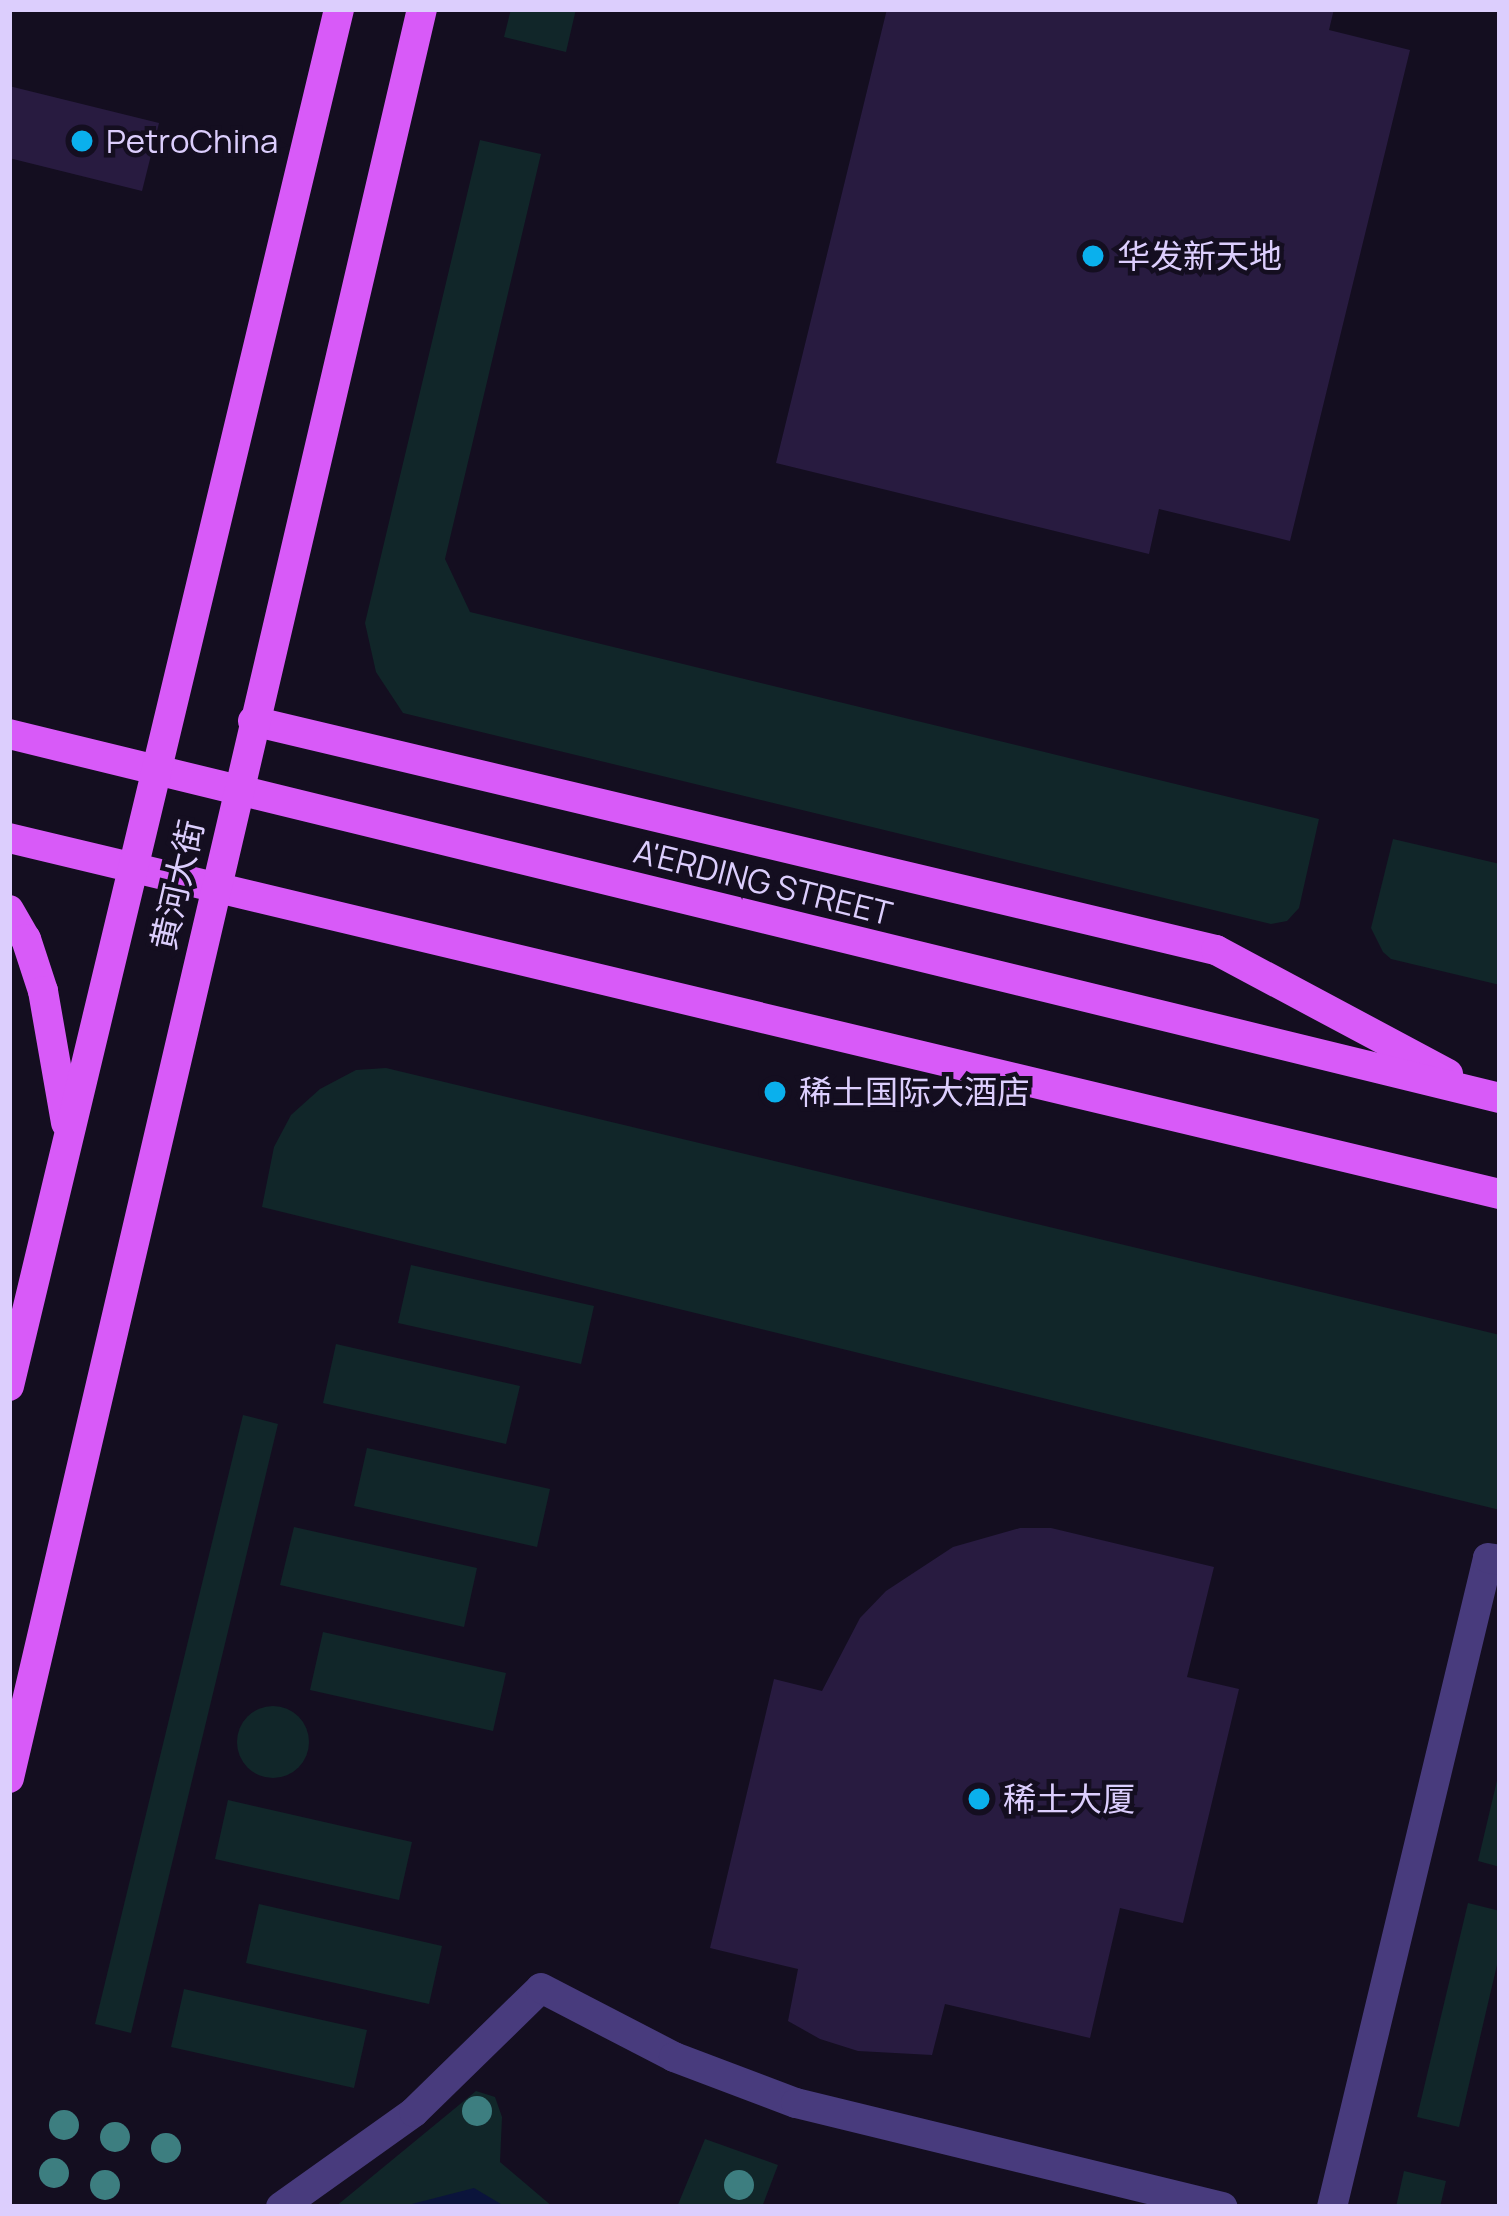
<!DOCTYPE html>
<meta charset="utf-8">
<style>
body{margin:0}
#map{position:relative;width:1509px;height:2216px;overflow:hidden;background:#140e20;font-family:Manrope,"Noto Sans SC",sans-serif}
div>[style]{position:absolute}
.green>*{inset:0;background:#112629}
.round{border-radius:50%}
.water>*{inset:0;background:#0b143b}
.building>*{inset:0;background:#281b40}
.minor>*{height:30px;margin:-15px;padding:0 15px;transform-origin:15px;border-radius:15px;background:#483b7d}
.major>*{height:30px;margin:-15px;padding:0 15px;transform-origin:15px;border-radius:15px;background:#d85af8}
.trees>*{width:30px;height:30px;margin:-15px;border-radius:50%;background:#3d7e80}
.dots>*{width:33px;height:33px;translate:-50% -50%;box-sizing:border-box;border:6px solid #140e20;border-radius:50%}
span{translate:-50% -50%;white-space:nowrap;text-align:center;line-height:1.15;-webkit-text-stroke:9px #140e20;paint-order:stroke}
.poi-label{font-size:33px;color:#dccefd}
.left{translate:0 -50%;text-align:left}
.street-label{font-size:33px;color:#dccefd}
.frame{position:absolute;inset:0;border:12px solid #dccefd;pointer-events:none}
</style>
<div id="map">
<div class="green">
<div style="clip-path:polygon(511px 9px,576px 9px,566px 52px,504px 37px)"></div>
<div style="clip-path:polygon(480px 140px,541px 154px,445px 559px,470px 612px,1319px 819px,1299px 908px,1287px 921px,1271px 924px,403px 713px,376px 672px,365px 623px)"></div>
<div style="clip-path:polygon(1393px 839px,1500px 864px,1500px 985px,1391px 959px,1383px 952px,1371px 928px)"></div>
<div style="clip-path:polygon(386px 1068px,1500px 1335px,1500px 1510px,262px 1207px,274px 1147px,291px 1115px,320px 1089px,356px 1070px)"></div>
<div style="clip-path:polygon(411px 1265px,594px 1306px,581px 1364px,398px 1323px)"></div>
<div style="clip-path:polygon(336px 1344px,520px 1386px,506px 1444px,323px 1403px)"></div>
<div style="clip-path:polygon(243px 1415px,278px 1424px,131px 2033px,95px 2024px)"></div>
<div style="clip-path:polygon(367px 1448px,550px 1489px,537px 1547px,354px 1506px)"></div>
<div style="clip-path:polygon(294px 1527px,477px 1568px,464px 1627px,280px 1585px)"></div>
<div style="clip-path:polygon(323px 1632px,506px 1673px,493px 1731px,310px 1690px)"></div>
<div class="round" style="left:237px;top:1706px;width:72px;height:72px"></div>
<div style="clip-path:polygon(1500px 1768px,1500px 1867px,1478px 1861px)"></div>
<div style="clip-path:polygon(228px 1800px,412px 1842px,399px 1900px,215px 1859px)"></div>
<div style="clip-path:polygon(1468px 1903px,1500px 1911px,1500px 1952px,1459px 2127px,1417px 2117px)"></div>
<div style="clip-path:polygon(259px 1904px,442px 1946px,429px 2004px,246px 1963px)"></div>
<div style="clip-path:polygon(184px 1989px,367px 2030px,354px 2088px,171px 2047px)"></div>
<div style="clip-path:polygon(476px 2091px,495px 2097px,502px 2117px,500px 2162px,553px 2207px,335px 2207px)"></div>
<div style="clip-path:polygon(705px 2139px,778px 2165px,762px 2207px,677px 2207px)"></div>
<div style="clip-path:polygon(1404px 2171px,1446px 2181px,1440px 2207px,1396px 2207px)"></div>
</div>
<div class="water">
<div style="clip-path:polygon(474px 2188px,506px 2207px,407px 2207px,408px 2205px)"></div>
</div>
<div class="building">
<div style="clip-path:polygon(887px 9px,1334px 9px,1329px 30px,1410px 50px,1290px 541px,1159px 509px,1149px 554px,776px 463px)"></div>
<div style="clip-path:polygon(9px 86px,159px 123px,142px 191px,9px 158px)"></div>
<div style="clip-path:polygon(1020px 1528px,1051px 1528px,1214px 1567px,1187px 1677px,1239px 1689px,1183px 1923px,1120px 1908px,1090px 2038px,945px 2004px,932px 2055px,858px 2051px,820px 2039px,788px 2021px,798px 1969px,710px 1948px,774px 1679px,822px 1691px,860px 1618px,886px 1591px,953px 1547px)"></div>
</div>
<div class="minor">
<div style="left:281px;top:2207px;width:163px;rotate:-35.5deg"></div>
<div style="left:414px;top:2112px;width:177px;rotate:-44.3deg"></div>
<div style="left:541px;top:1988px;width:150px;rotate:27.4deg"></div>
<div style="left:674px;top:2057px;width:130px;rotate:20.7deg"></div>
<div style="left:796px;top:2103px;width:439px;rotate:13.7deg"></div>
<div style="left:1332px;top:2207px;width:667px;rotate:-76.48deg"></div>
<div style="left:1488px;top:1558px;width:12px;rotate:9deg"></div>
</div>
<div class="major">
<div style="left:253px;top:721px;width:990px;rotate:13.38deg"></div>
<div style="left:1216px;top:950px;width:263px;rotate:28.1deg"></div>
<div style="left:9px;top:734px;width:1535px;rotate:13.72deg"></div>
<div style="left:9px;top:838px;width:1533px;rotate:13.43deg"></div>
<div style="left:9px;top:910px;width:34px;rotate:60deg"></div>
<div style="left:26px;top:939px;width:55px;rotate:71.9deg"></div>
<div style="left:43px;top:991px;width:134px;rotate:80.1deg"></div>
<div style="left:9px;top:1386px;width:1416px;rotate:-76.52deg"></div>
<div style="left:9px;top:1778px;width:1817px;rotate:-76.86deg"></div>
</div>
<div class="trees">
<div style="left:477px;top:2111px"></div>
<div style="left:64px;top:2125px"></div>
<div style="left:115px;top:2137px"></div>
<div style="left:166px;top:2148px"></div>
<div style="left:54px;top:2173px"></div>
<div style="left:105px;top:2185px"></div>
<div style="left:739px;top:2185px"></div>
</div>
<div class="dots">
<div style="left:82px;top:141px;background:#0ab0ed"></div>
<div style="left:1093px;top:256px;background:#0ab0ed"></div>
<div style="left:775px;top:1092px;background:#0ab0ed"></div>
<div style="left:979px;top:1799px;background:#0ab0ed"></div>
</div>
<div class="poi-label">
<span class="left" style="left:106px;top:141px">PetroChina</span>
<span class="left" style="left:1117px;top:256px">华发新天地</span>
<span class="left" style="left:799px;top:1092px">稀土国际大酒店</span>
<span class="left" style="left:1003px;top:1799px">稀土大厦</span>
</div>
<div class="street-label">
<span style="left:763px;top:882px;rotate:14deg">A'ERDING STREET</span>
<span style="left:177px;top:885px;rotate:-77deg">黄河大街</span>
</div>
<div class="frame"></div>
</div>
